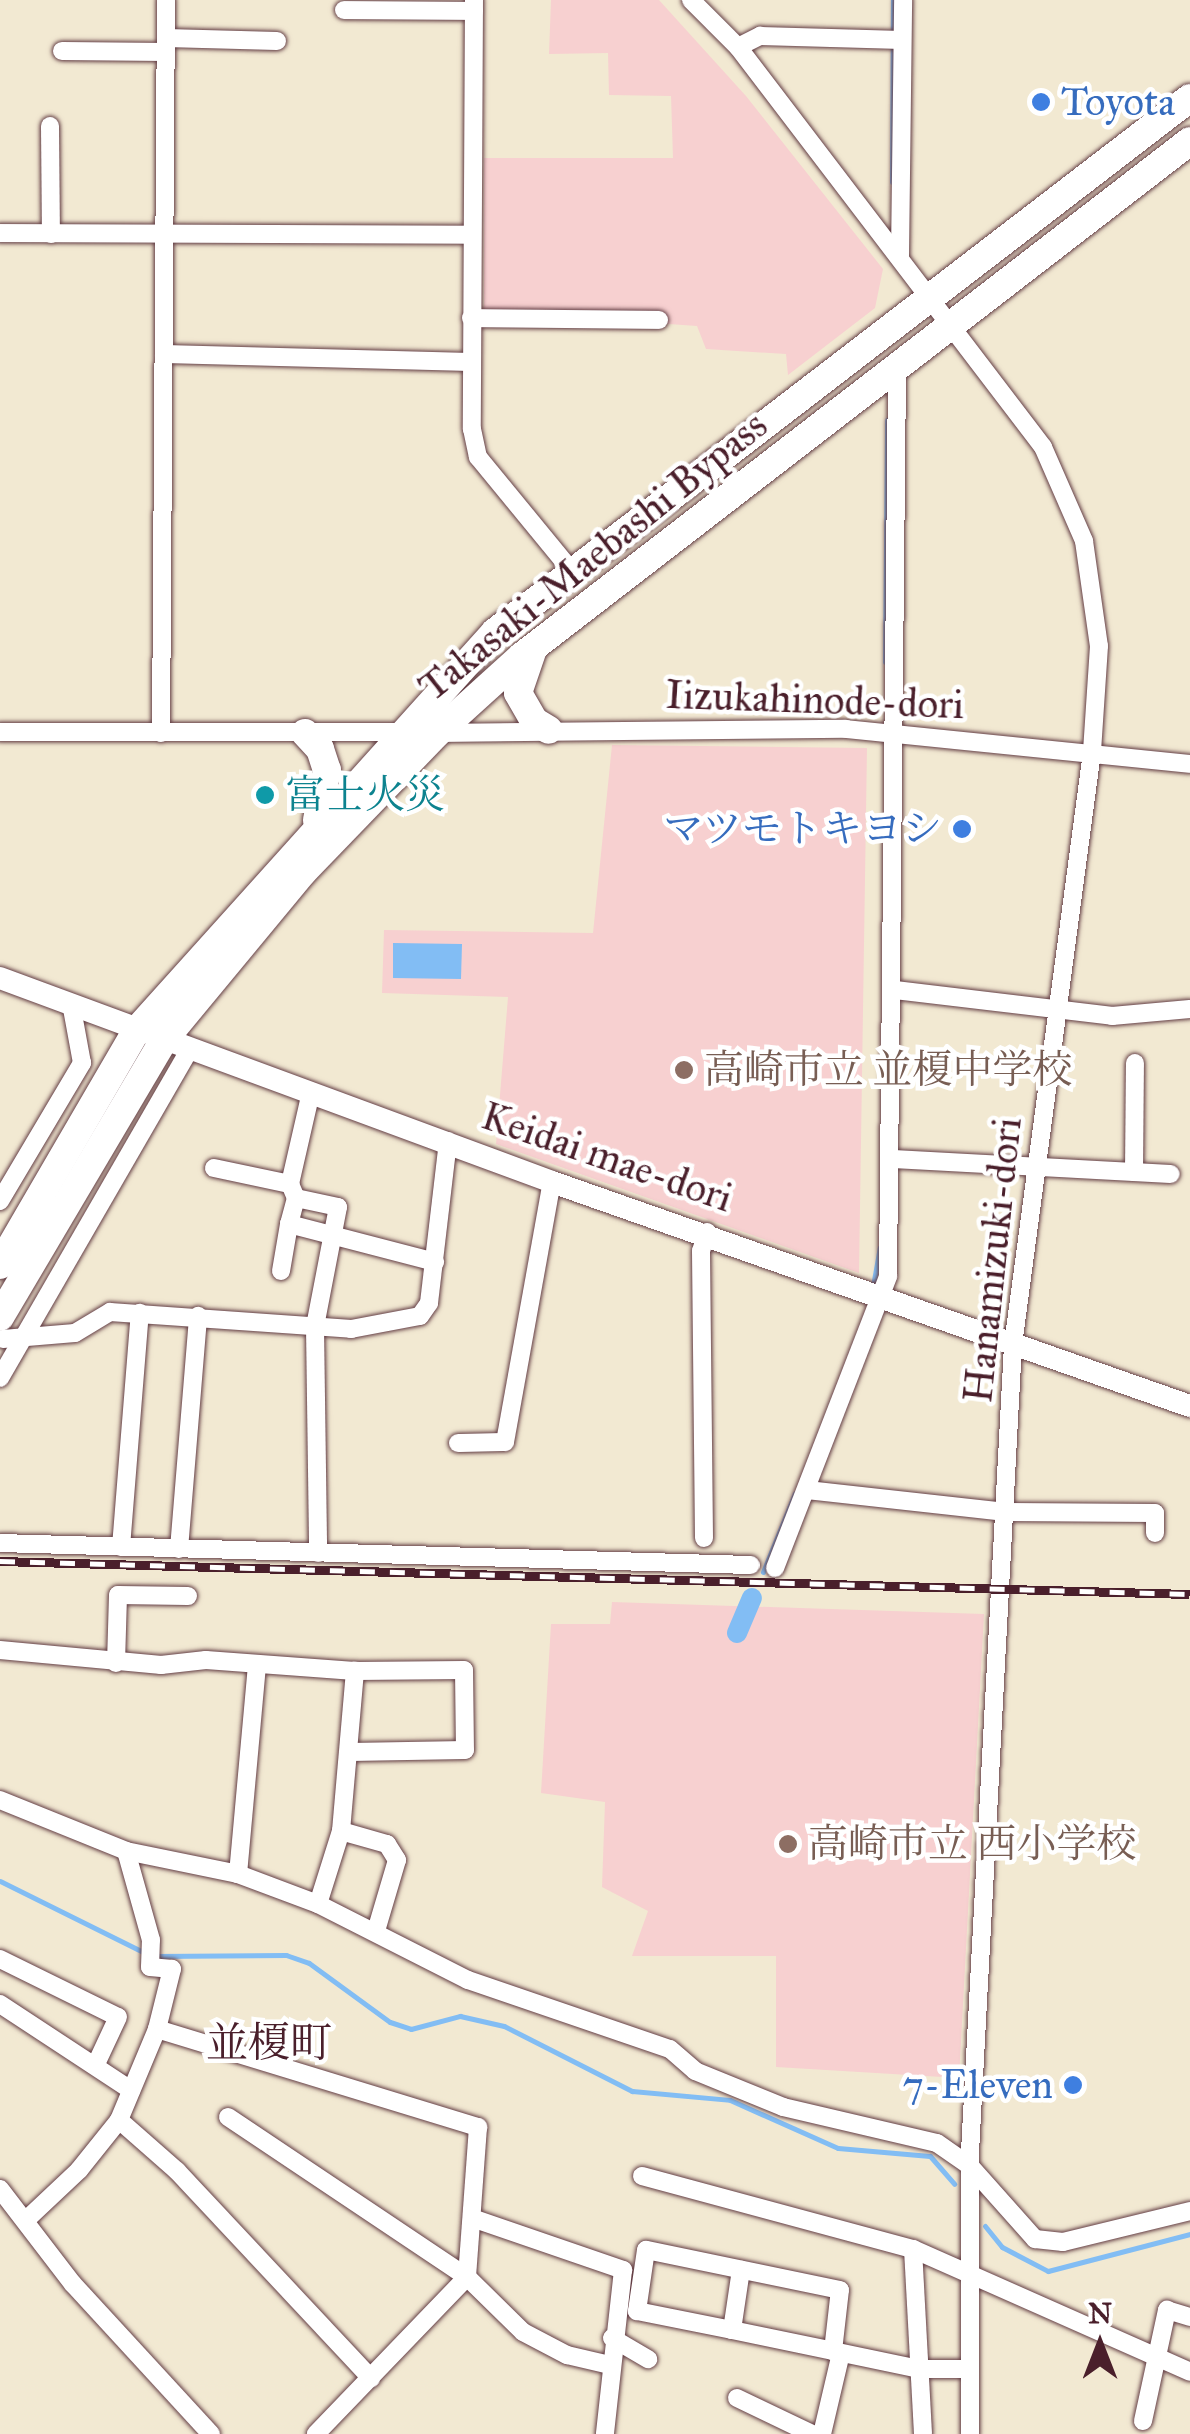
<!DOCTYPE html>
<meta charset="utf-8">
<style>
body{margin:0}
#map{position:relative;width:1190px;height:2434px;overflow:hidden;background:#f2e9d2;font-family:"IM FELL Great Primer","Noto Serif JP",serif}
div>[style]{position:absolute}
.built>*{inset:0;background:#f7d0d0}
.water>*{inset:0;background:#82bdf4}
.stream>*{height:5px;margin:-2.5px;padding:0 2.5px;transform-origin:2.5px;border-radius:2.5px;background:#82bdf4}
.canal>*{height:20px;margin:-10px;padding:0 10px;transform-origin:10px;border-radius:10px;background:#82bdf4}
.roads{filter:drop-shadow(0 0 2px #633d44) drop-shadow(0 0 2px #633d44)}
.minor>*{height:18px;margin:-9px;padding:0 9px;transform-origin:9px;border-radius:9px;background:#fff}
.major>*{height:22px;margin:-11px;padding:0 11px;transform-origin:11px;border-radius:11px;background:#fff}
.highway>*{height:28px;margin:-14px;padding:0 14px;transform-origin:14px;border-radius:14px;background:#fff}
.rail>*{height:9px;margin-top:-4.5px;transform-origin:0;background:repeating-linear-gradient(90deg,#fff 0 15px,#4a1f2b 0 30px);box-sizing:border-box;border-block:2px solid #4a1f2b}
.dots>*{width:28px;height:28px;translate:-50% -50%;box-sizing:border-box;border:5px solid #fff;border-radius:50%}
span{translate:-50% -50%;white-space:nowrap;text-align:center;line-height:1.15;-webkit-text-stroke:9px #fff;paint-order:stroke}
.shop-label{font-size:40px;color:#366cbe}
.left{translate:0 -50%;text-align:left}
.right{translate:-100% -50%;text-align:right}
.street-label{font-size:40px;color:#4a1f2b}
.culture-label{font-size:40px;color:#0d838f}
.education-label{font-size:40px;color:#785e54}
.neighbourhood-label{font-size:42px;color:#4a1f2b}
.north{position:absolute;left:1050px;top:2294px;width:100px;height:100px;-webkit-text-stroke:8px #fff;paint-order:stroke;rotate:0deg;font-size:28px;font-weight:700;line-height:40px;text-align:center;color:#4a1f2b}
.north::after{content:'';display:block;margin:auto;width:35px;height:45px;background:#4a1f2b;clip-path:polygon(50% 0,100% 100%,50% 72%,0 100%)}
</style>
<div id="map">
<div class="built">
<div style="clip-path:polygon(551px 0,659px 0,746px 96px,883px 269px,875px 308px,788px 375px,786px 354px,706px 349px,697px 326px,484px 311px,484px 158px,673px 158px,671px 96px,609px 95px,608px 53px,549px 54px)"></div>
<div style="clip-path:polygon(612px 745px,867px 748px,859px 1273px,496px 1144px,508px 997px,382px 993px,384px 930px,593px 933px)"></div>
<div style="clip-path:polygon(612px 1602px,984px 1614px,959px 2078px,776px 2067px,776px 1956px,632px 1956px,648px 1911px,602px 1887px,605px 1802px,541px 1793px,551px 1624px,610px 1624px)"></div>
</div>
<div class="water">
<div style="clip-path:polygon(393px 943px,462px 944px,461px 979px,393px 978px)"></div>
</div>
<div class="stream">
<div style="left:892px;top:182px;width:182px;rotate:-89.7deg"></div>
<div style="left:885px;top:662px;width:242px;rotate:-89.5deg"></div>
<div style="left:873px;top:1286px;width:39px;rotate:-80deg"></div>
<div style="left:763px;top:1572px;width:85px;rotate:-67.9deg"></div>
<div style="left:0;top:1881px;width:162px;rotate:26.4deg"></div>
<div style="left:155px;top:1956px;width:131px;rotate:-0.4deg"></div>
<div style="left:286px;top:1955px;width:24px;rotate:19deg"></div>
<div style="left:309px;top:1963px;width:100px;rotate:36.1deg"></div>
<div style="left:390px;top:2022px;width:22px;rotate:18deg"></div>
<div style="left:411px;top:2029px;width:51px;rotate:-14.9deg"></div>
<div style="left:460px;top:2016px;width:45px;rotate:12.8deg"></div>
<div style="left:504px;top:2026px;width:144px;rotate:26.9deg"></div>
<div style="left:632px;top:2091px;width:98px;rotate:5.2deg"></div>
<div style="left:730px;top:2100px;width:118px;rotate:24deg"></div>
<div style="left:838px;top:2148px;width:92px;rotate:5deg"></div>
<div style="left:930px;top:2156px;width:37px;rotate:49deg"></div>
<div style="left:985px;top:2226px;width:27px;rotate:51deg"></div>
<div style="left:1002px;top:2247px;width:52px;rotate:27.6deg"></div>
<div style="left:1048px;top:2271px;width:147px;rotate:-14.6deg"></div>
</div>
<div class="canal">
<div style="left:737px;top:1633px;width:38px;rotate:-67deg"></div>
</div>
<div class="roads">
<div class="minor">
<div style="left:474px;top:0;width:429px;rotate:90.3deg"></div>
<div style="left:472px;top:429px;width:29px;rotate:78deg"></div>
<div style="left:478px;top:457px;width:145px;rotate:50.6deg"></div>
<div style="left:691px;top:0;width:66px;rotate:45deg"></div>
<div style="left:738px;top:47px;width:503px;rotate:52.67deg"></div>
<div style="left:1043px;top:447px;width:103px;rotate:66.4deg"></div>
<div style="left:1084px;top:541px;width:106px;rotate:81.9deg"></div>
<div style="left:1099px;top:646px;width:106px;rotate:93.8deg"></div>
<div style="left:1092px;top:752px;width:598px;rotate:97.59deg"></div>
<div style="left:1013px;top:1345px;width:808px;rotate:93.05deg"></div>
<div style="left:970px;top:2152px;width:282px;rotate:90deg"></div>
<div style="left:344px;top:10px;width:130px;rotate:0.4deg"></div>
<div style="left:166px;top:38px;width:111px;rotate:1.5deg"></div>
<div style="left:738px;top:47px;width:25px;rotate:-27deg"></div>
<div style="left:760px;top:36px;width:142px;rotate:1.6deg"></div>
<div style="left:62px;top:51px;width:104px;rotate:0.6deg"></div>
<div style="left:50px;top:126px;width:108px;rotate:89.5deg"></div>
<div style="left:0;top:233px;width:472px;rotate:0.2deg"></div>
<div style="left:900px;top:256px;width:256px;rotate:-89.3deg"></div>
<div style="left:471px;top:318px;width:188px;rotate:0.6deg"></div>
<div style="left:164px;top:354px;width:307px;rotate:1.5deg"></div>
<div style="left:0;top:732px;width:409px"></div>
<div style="left:161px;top:733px;width:733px;rotate:-89.61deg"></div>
<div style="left:435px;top:733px;width:411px;rotate:-0.6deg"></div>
<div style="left:846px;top:729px;width:346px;rotate:5.8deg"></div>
<div style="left:895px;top:990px;width:219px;rotate:6.8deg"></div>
<div style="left:1112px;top:1016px;width:78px;rotate:-5.1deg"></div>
<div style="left:311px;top:1092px;width:94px;rotate:102.9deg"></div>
<div style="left:290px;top:1184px;width:15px;rotate:67deg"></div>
<div style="left:296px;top:1198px;width:43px;rotate:12.1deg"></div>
<div style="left:338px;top:1207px;width:122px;rotate:100.9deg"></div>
<div style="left:315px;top:1327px;width:226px;rotate:89.2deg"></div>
<div style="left:893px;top:1159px;width:278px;rotate:3.1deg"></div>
<div style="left:214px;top:1168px;width:78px;rotate:11.9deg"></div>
<div style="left:1134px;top:1172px;width:109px;rotate:-89.5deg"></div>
<div style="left:296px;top:1198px;width:27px;rotate:105deg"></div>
<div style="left:289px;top:1224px;width:151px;rotate:14.6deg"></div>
<div style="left:0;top:1201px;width:161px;rotate:-59.3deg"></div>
<div style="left:82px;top:1063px;width:61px;rotate:-100.4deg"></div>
<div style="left:281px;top:1271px;width:48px;rotate:-80.3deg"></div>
<div style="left:3px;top:1339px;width:72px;rotate:-4.8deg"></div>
<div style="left:75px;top:1333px;width:41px;rotate:-31deg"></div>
<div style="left:110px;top:1312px;width:242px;rotate:4deg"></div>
<div style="left:351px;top:1329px;width:70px;rotate:-10.7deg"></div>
<div style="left:420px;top:1316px;width:16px;rotate:-55deg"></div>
<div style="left:429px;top:1303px;width:163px;rotate:-83.3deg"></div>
<div style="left:0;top:1378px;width:380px;rotate:-60deg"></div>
<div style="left:458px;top:1443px;width:47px;rotate:-1.2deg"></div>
<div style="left:505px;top:1442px;width:264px;rotate:-79.8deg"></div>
<div style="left:807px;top:1490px;width:200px;rotate:6.3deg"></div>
<div style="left:1006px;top:1512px;width:149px;rotate:0.4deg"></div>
<div style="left:1155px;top:1513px;width:20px;rotate:90deg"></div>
<div style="left:704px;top:1538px;width:287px;rotate:-90.6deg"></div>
<div style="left:701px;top:1251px;width:20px;rotate:-72deg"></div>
<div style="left:0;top:1543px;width:751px;rotate:1.68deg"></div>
<div style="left:121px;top:1547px;width:235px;rotate:-85.4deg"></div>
<div style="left:179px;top:1549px;width:234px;rotate:-85.3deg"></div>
<div style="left:775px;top:1568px;width:313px;rotate:-68.8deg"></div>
<div style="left:888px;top:1276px;width:911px;rotate:-89.43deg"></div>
<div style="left:0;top:1650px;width:162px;rotate:5.3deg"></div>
<div style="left:161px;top:1665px;width:45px;rotate:-6.3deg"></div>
<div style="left:206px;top:1660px;width:149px;rotate:4.2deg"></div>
<div style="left:355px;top:1671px;width:109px;rotate:-0.5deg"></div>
<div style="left:464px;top:1670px;width:80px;rotate:89.3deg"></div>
<div style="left:465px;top:1750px;width:115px;rotate:179deg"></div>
<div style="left:116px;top:1663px;width:68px;rotate:-88.3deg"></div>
<div style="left:118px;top:1595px;width:70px;rotate:0.8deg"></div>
<div style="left:0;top:1800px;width:136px;rotate:22deg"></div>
<div style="left:126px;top:1851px;width:114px;rotate:11.6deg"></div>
<div style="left:238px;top:1874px;width:85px;rotate:20.6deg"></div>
<div style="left:318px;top:1904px;width:168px;rotate:26.9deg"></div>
<div style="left:468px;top:1980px;width:213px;rotate:18.9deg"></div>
<div style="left:670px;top:2049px;width:33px;rotate:41deg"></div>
<div style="left:695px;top:2071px;width:95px;rotate:22.2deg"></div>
<div style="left:783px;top:2107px;width:158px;rotate:13.2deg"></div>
<div style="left:937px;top:2143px;width:40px;rotate:34.9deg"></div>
<div style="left:970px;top:2166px;width:98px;rotate:48.3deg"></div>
<div style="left:1035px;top:2239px;width:28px;rotate:6deg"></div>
<div style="left:1063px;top:2242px;width:131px;rotate:-13.7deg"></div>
<div style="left:341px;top:1831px;width:48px;rotate:15.8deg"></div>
<div style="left:387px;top:1844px;width:19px;rotate:58deg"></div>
<div style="left:397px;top:1860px;width:74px;rotate:106.5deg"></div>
<div style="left:238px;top:1874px;width:209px;rotate:-84.8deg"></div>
<div style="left:318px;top:1904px;width:77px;rotate:-72.5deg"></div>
<div style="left:341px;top:1831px;width:161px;rotate:-85deg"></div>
<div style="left:0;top:1959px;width:131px;rotate:26.2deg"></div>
<div style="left:118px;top:2017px;width:50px;rotate:115deg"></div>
<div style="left:0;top:2004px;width:157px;rotate:33.3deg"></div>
<div style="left:157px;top:2029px;width:336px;rotate:17deg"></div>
<div style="left:478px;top:2127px;width:150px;rotate:94.2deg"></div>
<div style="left:467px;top:2277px;width:218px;rotate:133.9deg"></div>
<div style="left:228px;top:2117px;width:288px;rotate:33.8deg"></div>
<div style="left:467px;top:2277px;width:78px;rotate:44.5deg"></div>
<div style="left:523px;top:2332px;width:50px;rotate:27.6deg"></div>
<div style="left:567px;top:2355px;width:44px;rotate:13.1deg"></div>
<div style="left:119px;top:2120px;width:77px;rotate:41.3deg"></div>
<div style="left:177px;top:2171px;width:284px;rotate:46.9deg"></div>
<div style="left:642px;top:2176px;width:281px;rotate:15.1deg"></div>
<div style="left:913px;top:2249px;width:303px;rotate:23.9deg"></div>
<div style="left:0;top:2189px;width:120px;rotate:52.5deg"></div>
<div style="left:73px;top:2284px;width:204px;rotate:47.4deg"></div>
<div style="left:472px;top:2218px;width:160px;rotate:19deg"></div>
<div style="left:623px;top:2270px;width:165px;rotate:96.3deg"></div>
<div style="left:26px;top:2220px;width:73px;rotate:-43.3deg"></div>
<div style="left:79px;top:2170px;width:64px;rotate:-51.3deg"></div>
<div style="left:119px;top:2120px;width:99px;rotate:-67.3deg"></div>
<div style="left:157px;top:2029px;width:62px;rotate:-76deg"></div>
<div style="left:172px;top:1969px;width:22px;rotate:-175deg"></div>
<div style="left:150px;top:1967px;width:27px;rotate:-88deg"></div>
<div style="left:151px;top:1940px;width:92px;rotate:-105.7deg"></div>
<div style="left:913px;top:2249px;width:185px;rotate:86.9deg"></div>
<div style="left:732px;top:2330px;width:61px;rotate:-81.5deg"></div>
<div style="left:612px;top:2338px;width:42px;rotate:30.3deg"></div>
<div style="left:833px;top:2351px;width:61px;rotate:-83.5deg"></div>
<div style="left:840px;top:2290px;width:198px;rotate:-168.3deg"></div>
<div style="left:646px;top:2250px;width:62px;rotate:98.4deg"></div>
<div style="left:637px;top:2311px;width:97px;rotate:11.3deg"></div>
<div style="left:732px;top:2330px;width:103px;rotate:11.7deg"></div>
<div style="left:833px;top:2351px;width:88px;rotate:11.8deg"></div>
<div style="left:919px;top:2369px;width:50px"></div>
<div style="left:737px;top:2398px;width:83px;rotate:25.6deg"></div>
<div style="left:1143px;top:2421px;width:114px;rotate:-77.8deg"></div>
<div style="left:1167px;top:2310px;width:24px;rotate:17deg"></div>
<div style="left:822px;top:2434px;width:83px;rotate:-76.8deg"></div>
</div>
<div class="major">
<div style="left:0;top:978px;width:588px;rotate:20.28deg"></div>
<div style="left:552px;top:1182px;width:676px;rotate:19.35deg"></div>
</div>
<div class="highway">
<div style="left:532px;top:652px;width:43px;rotate:108.9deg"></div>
<div style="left:518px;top:693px;width:32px;rotate:60deg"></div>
<div style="left:534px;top:721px;width:17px;rotate:31deg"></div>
<div style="left:305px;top:733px;width:22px;rotate:47deg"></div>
<div style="left:320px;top:749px;width:22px;rotate:72deg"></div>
<div style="left:327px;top:770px;width:51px;rotate:101.3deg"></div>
<div style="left:0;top:1265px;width:271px;rotate:-59.8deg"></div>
<div style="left:136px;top:1031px;width:537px;rotate:-48.02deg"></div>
<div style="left:495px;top:632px;width:876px;rotate:-37.54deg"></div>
<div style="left:0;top:1317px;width:321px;rotate:-59.4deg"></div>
<div style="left:163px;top:1041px;width:219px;rotate:-50.4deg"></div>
<div style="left:303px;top:872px;width:193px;rotate:-46deg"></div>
<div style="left:437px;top:733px;width:115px;rotate:-42.2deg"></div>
<div style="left:522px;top:656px;width:843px;rotate:-37.63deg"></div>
</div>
</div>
<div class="rail">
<div style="left:0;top:1561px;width:1190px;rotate:1.59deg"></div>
</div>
<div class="dots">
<div style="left:1041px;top:102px;background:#3f7fe0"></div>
<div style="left:265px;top:795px;background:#0f9aa8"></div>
<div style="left:962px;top:829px;background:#3f7fe0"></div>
<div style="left:684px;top:1070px;background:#8d6e63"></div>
<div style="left:788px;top:1844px;background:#8d6e63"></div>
<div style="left:1073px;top:2085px;background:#3f7fe0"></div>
</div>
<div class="shop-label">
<span class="left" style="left:1061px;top:102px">Toyota</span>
<span class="right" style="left:942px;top:829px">マツモトキヨシ</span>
<span class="right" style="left:1053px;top:2085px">7-Eleven</span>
</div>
<div class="street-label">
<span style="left:593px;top:556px;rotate:-39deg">Takasaki-Maebashi Bypass</span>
<span style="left:815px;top:700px;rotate:2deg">Iizukahinode-dori</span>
<span style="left:607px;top:1157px;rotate:19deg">Keidai mae-dori</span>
<span style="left:993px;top:1260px;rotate:-84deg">Hanamizuki-dori</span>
</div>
<div class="culture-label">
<span class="left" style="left:285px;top:795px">富士火災</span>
</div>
<div class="education-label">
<span class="left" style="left:704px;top:1070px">高崎市立 並榎中学校</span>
<span class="left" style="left:808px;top:1844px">高崎市立 西小学校</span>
</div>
<div class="neighbourhood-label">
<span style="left:269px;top:2043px">並榎町</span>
</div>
<div class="north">N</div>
</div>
